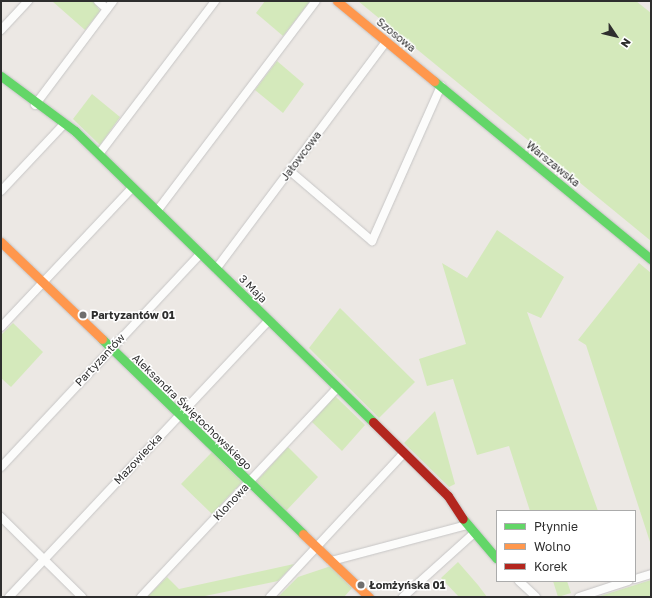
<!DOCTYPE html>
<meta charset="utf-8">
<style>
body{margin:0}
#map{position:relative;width:652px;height:598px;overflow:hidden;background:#ece8e4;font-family:"Golos Text",sans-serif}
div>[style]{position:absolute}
.green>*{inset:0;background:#d4e9bb}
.roads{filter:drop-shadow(0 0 1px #c6c5c5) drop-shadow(0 0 1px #c6c5c5)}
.street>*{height:8px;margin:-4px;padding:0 4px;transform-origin:4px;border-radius:4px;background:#fcfcfb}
.fast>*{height:9px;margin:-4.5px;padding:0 4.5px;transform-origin:4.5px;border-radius:4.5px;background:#63d668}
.slow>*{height:9px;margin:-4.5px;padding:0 4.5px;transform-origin:4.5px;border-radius:4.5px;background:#ff974d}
.jam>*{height:9px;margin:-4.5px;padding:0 4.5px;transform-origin:4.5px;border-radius:4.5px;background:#b3261e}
.dots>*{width:11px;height:11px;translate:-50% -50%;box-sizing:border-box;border:2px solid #fff;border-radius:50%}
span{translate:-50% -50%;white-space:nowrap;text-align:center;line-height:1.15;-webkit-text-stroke:3px #fff;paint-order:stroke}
.street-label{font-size:11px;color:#2e2e2e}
.poi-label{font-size:11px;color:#2e2e2e;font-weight:700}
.left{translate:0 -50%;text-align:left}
.frame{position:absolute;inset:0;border:2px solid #2e2e2e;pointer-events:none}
.legend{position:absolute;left:496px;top:510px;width:140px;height:72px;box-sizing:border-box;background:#fff;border:1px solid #ababab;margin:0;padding:5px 7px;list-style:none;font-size:12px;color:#2e2e2e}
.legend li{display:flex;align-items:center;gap:8px;height:20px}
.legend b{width:20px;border:1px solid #ababab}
.north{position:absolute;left:596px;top:16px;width:40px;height:40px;-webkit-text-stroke:3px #fff;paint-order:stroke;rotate:125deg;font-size:11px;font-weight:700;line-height:16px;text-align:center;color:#2e2e2e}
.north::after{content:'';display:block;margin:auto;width:14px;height:18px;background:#2e2e2e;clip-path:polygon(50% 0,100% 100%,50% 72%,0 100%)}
</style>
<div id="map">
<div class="green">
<div style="clip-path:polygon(52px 1px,93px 1px,100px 11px,85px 30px)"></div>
<div style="clip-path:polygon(265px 1px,310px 1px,283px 36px,256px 13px)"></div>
<div style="clip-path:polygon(358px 1px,636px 1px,651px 13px,651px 241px)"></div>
<div style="clip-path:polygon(277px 61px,304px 84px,283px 113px,255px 90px)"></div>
<div style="clip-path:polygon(92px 94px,120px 117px,100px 145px,73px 119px)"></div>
<div style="clip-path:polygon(497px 230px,564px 277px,541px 318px,527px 312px,598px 511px,530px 511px,509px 446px,477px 455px,453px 379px,427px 386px,419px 359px,466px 344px,442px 263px,467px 278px)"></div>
<div style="clip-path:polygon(639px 263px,651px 273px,651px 545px,586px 345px,578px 340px)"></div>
<div style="clip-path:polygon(340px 308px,415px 382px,379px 418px,309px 348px)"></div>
<div style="clip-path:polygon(13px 323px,43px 352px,11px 387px,1px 378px,1px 335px)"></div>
<div style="clip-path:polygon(335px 396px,365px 425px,342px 451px,312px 422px)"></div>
<div style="clip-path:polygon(435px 411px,455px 484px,449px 487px,404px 443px)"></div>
<div style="clip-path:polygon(288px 447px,318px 477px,286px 511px,256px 482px)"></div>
<div style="clip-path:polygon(212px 452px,242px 482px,212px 514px,181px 484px)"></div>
<div style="clip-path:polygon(458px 562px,478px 585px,487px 597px,459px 597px,441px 578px)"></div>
<div style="clip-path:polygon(294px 564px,278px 581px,200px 597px,147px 597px,167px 577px,179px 589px)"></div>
<div style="clip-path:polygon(331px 566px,352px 588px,344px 597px,278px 597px,298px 577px)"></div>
<div style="clip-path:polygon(651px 580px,651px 597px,597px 597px)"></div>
<div style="clip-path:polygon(553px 581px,567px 581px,571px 593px,558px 597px)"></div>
</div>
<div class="roads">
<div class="street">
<div style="left:98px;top:1px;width:12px;rotate:42deg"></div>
<div style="left:1px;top:30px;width:40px;rotate:-47deg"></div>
<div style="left:35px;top:105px;width:130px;rotate:-53.1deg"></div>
<div style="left:99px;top:154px;width:192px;rotate:-52.8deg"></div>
<div style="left:290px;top:171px;width:108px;rotate:40.5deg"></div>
<div style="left:372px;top:241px;width:170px;rotate:-66deg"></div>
<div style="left:1px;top:191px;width:93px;rotate:-46.7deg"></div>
<div style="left:157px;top:211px;width:263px;rotate:-52.9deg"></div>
<div style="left:216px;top:269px;width:284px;rotate:-53.2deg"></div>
<div style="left:1px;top:327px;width:191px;rotate:-46.7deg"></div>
<div style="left:1px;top:467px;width:291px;rotate:-46.9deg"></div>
<div style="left:1px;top:517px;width:114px;rotate:44.6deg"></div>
<div style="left:331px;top:561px;width:141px;rotate:-14.8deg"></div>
<div style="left:635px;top:579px;width:17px;rotate:-17deg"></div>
<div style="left:519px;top:581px;width:23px;rotate:43deg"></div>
<div style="left:9px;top:597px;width:378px;rotate:-46.8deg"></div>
<div style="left:141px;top:597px;width:287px;rotate:-46.8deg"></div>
<div style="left:270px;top:597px;width:195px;rotate:-47.1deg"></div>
<div style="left:403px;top:597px;width:94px;rotate:-42deg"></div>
<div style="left:579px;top:597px;width:52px;rotate:-18.1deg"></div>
</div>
<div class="fast">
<div style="left:1px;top:76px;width:92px;rotate:36.6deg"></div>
<div style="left:75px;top:131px;width:417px;rotate:44.3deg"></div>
<div style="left:434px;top:81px;width:281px;rotate:39.4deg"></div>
<div style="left:102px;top:339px;width:280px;rotate:44.1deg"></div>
<div style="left:463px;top:519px;width:52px;rotate:49.6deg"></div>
</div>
<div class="slow">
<div style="left:337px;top:1px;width:126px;rotate:39.5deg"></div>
<div style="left:1px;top:242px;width:140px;rotate:43.8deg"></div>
<div style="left:303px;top:534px;width:91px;rotate:43.7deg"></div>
</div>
<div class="jam">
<div style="left:373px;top:422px;width:105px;rotate:44.6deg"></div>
<div style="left:448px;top:496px;width:27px;rotate:57deg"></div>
</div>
</div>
<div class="dots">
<div style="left:83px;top:315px;background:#706f6e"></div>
<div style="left:361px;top:585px;background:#706f6e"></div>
</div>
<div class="street-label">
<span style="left:396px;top:35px;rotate:39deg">Szosowa</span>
<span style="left:301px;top:156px;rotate:-53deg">Jałowcowa</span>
<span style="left:553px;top:164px;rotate:39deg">Warszawska</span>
<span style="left:253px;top:289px;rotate:45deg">3 Maja</span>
<span style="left:100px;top:360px;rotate:-47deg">Partyzantów</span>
<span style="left:192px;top:412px;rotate:44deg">Aleksandra Świętochowskiego</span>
<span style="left:138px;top:459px;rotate:-47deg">Mazowiecka</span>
<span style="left:231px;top:502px;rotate:-47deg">Klonowa</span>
</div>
<div class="poi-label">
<span class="left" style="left:91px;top:315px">Partyzantów 01</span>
<span class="left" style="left:369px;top:585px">Łomżyńska 01</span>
</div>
<div class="frame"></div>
<ul class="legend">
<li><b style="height:5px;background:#63d668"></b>Płynnie</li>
<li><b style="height:5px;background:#ff974d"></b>Wolno</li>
<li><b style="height:5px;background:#b3261e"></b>Korek</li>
</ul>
<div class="north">N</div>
</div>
